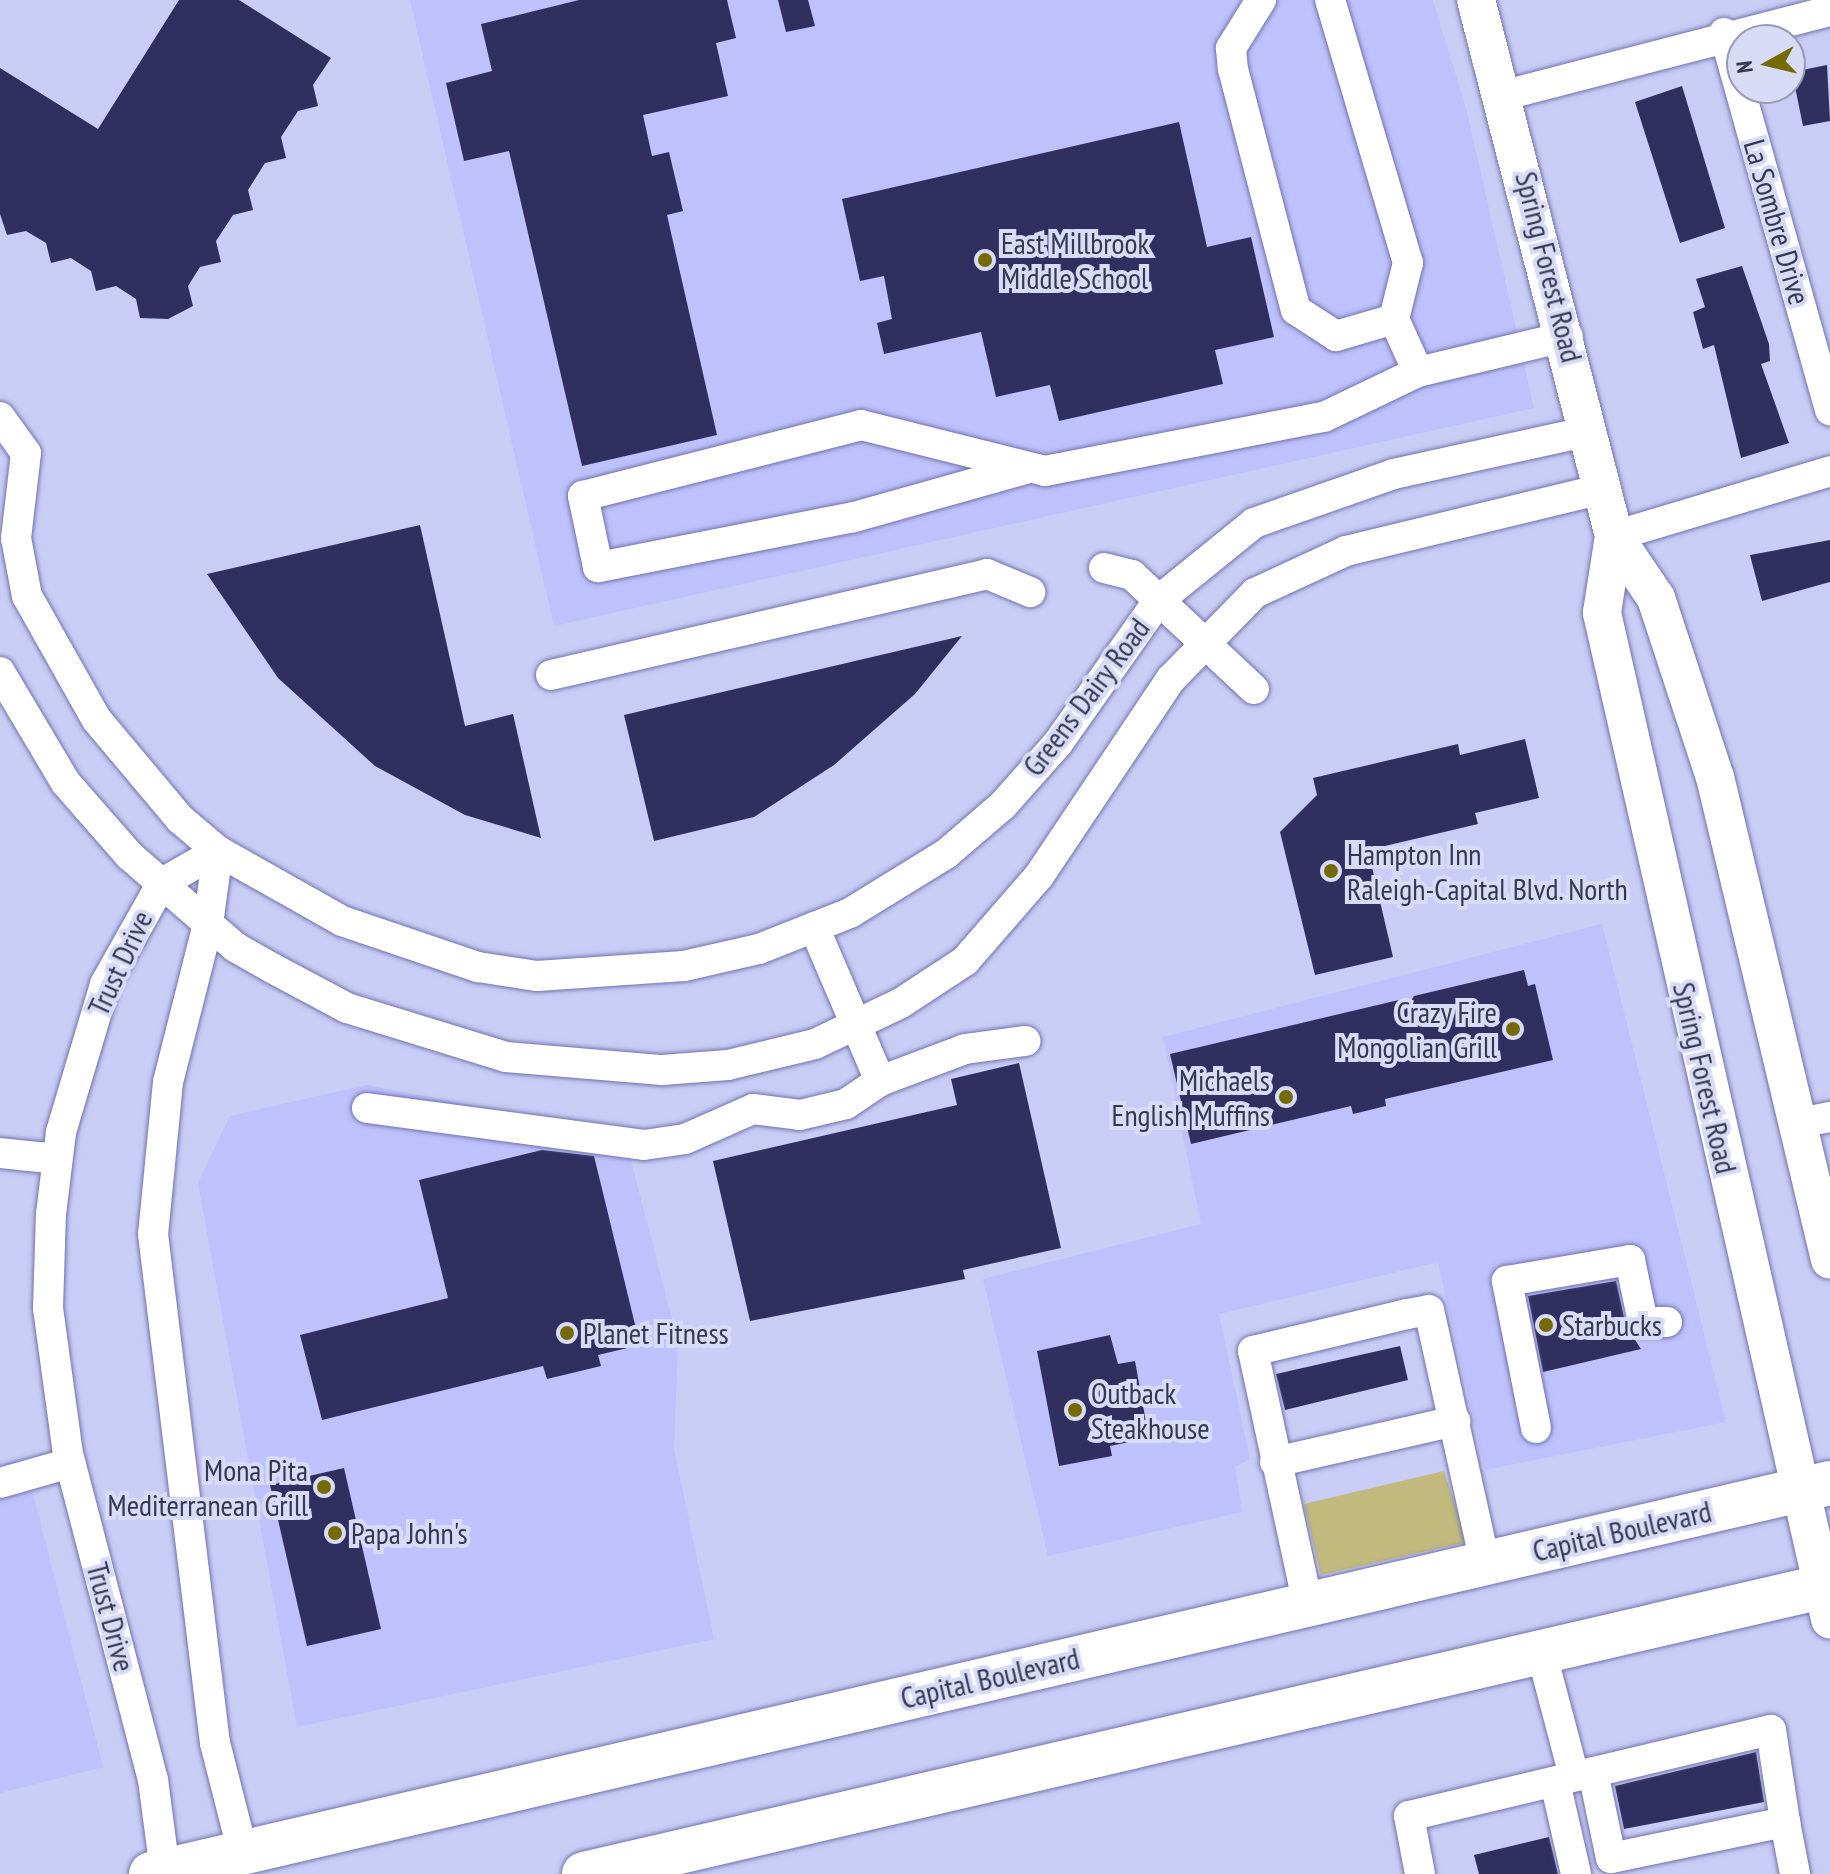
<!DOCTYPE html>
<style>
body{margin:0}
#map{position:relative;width:1830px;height:1874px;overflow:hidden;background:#c9ccf4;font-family:"PT Sans Narrow",sans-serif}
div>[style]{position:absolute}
.built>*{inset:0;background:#bec1fb}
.green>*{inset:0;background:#c1b97e}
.building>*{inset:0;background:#302f5f}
.roads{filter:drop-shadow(0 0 2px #7173af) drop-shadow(0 0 2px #7173af)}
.minor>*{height:30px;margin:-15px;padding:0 15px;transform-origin:15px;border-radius:15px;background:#fff}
.major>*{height:38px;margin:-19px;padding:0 19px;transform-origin:19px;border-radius:19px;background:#fff}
.highway>*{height:44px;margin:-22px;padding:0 22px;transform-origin:22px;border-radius:22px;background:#fff}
.dots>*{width:22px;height:22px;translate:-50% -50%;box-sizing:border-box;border:4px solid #d8dbf5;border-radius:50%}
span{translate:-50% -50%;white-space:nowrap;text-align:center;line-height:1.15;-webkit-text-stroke:8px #d8dbf5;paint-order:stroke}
.street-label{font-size:30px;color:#363852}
.poi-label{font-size:30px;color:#363852}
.left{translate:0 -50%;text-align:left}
.right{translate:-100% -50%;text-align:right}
.north{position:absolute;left:1726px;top:24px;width:80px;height:80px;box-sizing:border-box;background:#d8dbf5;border:2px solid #979ab4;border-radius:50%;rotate:262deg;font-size:22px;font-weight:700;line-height:32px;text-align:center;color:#363852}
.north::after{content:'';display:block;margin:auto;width:28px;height:36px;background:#756901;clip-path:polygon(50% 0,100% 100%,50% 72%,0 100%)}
</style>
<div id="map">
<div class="built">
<div style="clip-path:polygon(410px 0,1433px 0,1467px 112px,1534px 408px,554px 626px)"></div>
<div style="clip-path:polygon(1602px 924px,1726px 1422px,1485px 1470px,1438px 1262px,1219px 1314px,1250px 1459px,1235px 1467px,1242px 1512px,1048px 1556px,983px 1279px,1201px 1224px,1163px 1037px)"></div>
<div style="clip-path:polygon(366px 1085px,624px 1134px,678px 1342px,674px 1449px,714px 1639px,297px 1727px,198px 1183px,230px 1116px)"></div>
<div style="clip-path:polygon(24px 1458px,103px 1767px,0 1793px,0 1465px)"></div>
</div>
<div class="green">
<div style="clip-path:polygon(1444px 1471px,1467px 1542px,1321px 1575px,1304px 1504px)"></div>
</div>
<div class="building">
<div style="clip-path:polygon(179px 0,239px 0,331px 58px,313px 85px,318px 106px,298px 111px,281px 137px,286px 158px,265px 163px,248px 190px,253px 210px,233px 215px,216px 241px,221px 262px,200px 267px,188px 286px,193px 306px,168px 319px,140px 318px,136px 299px,116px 286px,96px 291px,91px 271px,71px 258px,51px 263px,46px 243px,26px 231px,7px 235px,0 214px,0 68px,98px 129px)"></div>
<div style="clip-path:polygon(579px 0,727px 0,736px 38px,716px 43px,728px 96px,643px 115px,652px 156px,669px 152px,683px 211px,667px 215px,717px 435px,582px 466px,509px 151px,464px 161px,446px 83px,492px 71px,481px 24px)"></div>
<div style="clip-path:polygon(778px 0,808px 0,815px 26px,786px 32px)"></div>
<div style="clip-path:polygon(1827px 65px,1830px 121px,1803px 126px,1792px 72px)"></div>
<div style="clip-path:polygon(1682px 86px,1725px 228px,1680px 243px,1635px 102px)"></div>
<div style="clip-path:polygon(1179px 122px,1207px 247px,1251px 237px,1274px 337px,1215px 350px,1223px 384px,1059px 421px,1050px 385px,996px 397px,981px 332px,884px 354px,877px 323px,892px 319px,884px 276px,860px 281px,842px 199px)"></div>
<div style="clip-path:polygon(1742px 266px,1769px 344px,1770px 361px,1761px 364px,1789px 443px,1741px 458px,1714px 345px,1703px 349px,1693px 312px,1705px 307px,1696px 279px)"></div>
<div style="clip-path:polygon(420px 525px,465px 726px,513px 714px,541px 838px,465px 815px,375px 766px,278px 678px,207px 574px)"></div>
<div style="clip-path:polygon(1830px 540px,1830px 582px,1762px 601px,1750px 555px)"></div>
<div style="clip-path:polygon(962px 636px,915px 694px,834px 765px,754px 817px,654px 841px,624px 715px)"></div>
<div style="clip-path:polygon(1525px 739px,1539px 798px,1475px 813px,1478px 824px,1368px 850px,1393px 957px,1315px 975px,1280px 832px,1317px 795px,1313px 778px,1458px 744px,1460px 755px)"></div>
<div style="clip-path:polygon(1524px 970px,1528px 986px,1535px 984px,1553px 1060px,1385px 1099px,1386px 1106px,1353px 1114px,1351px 1106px,1191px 1144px,1170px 1054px,1403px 999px,1405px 1010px,1414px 996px)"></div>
<div style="clip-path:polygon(1019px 1063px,1061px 1248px,963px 1270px,965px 1279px,750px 1321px,713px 1161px,957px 1105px,951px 1079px)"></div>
<div style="clip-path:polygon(542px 1150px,594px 1156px,640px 1345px,598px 1355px,601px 1366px,547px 1379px,543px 1366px,322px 1420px,300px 1335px,448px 1298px,419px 1180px)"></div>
<div style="clip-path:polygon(1616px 1281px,1626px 1326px,1641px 1349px,1543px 1372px,1528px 1296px)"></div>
<div style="clip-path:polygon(1110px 1335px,1118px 1364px,1135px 1361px,1146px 1422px,1128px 1427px,1129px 1442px,1110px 1446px,1112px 1456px,1059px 1466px,1037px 1351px)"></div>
<div style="clip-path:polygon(1400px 1346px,1408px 1380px,1285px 1410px,1276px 1374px)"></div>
<div style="clip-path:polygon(344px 1468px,381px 1629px,307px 1646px,270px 1485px)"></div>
<div style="clip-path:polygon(1756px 1752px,1764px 1802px,1624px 1829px,1615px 1786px)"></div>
<div style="clip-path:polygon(1549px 1837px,1558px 1874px,1479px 1874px,1474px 1855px)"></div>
</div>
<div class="roads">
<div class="minor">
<div style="left:1261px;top:0;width:57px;rotate:122deg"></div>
<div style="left:1231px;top:48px;width:21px;rotate:85deg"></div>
<div style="left:1233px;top:69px;width:249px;rotate:75.4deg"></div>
<div style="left:1296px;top:310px;width:48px;rotate:33deg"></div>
<div style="left:1336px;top:336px;width:60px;rotate:-16.3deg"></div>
<div style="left:1394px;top:319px;width:58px;rotate:-76deg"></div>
<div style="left:1408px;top:263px;width:274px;rotate:-106.5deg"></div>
<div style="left:1724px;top:33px;width:392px;rotate:74.3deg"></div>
<div style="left:1505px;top:95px;width:336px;rotate:-14.5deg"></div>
<div style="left:1394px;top:319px;width:58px;rotate:65.6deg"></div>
<div style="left:1418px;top:372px;width:154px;rotate:-13.5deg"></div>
<div style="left:0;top:417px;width:44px;rotate:54.2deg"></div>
<div style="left:26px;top:453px;width:86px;rotate:96.7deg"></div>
<div style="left:16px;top:538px;width:59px;rotate:79.3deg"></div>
<div style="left:27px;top:596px;width:142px;rotate:60.6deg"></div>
<div style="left:97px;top:720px;width:129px;rotate:50deg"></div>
<div style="left:180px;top:819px;width:50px;rotate:40.1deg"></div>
<div style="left:218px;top:851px;width:142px;rotate:29.4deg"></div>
<div style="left:342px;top:921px;width:144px;rotate:18.7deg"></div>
<div style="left:478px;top:967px;width:60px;rotate:8.7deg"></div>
<div style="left:537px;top:976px;width:147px;rotate:-3.9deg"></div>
<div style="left:684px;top:966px;width:77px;rotate:-12.8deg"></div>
<div style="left:759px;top:949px;width:98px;rotate:-21.6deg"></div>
<div style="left:850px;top:913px;width:113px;rotate:-31.6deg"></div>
<div style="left:946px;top:854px;width:75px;rotate:-40.7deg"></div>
<div style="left:1003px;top:805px;width:83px;rotate:-48.4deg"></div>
<div style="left:1058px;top:743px;width:175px;rotate:-54.8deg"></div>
<div style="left:1159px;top:600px;width:122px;rotate:-39deg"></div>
<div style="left:1254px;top:523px;width:148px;rotate:-19.3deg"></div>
<div style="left:1394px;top:474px;width:201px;rotate:-12.4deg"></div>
<div style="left:1025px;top:469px;width:178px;rotate:164.3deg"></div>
<div style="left:854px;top:517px;width:261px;rotate:168.9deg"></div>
<div style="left:598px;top:567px;width:73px;rotate:-101.9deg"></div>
<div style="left:583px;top:496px;width:287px;rotate:-14.3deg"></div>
<div style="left:861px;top:425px;width:190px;rotate:14deg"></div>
<div style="left:1045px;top:471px;width:284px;rotate:-11deg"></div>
<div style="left:1324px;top:417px;width:104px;rotate:-25.6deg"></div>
<div style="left:1614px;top:536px;width:226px;rotate:-16.7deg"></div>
<div style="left:1104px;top:568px;width:29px;rotate:14deg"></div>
<div style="left:1132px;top:575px;width:167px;rotate:43.1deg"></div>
<div style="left:0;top:672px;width:129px;rotate:59.3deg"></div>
<div style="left:66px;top:783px;width:97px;rotate:48.8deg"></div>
<div style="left:130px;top:856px;width:139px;rotate:40.9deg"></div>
<div style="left:235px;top:947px;width:43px;rotate:29.6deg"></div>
<div style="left:272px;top:968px;width:85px;rotate:28.1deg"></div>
<div style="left:347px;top:1008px;width:166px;rotate:17.1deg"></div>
<div style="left:506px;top:1057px;width:157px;rotate:4.8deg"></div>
<div style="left:662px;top:1070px;width:66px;rotate:-4.3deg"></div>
<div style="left:728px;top:1065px;width:89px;rotate:-13.6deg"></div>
<div style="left:815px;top:1044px;width:95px;rotate:-25.5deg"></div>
<div style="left:901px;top:1003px;width:77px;rotate:-33.3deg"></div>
<div style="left:965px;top:961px;width:113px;rotate:-49deg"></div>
<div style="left:1039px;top:876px;width:237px;rotate:-56.2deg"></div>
<div style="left:1171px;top:679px;width:120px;rotate:-45.7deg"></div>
<div style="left:1255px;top:593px;width:100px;rotate:-24.8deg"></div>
<div style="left:1346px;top:551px;width:264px;rotate:-13.6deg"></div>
<div style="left:551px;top:675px;width:448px;rotate:-13deg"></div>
<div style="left:987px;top:574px;width:47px;rotate:22.7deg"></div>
<div style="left:218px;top:851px;width:74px;rotate:97.8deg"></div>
<div style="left:208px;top:924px;width:163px;rotate:104.2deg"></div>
<div style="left:168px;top:1082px;width:153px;rotate:95.6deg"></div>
<div style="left:153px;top:1234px;width:513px;rotate:83.06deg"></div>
<div style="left:215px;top:1743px;width:114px;rotate:75.7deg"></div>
<div style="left:814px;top:927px;width:168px;rotate:66.8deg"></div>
<div style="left:367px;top:1108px;width:279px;rotate:7.6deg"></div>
<div style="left:644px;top:1145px;width:41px;rotate:-8.3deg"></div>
<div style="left:685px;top:1139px;width:74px;rotate:-23.8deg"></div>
<div style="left:753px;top:1109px;width:47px;rotate:7.3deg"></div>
<div style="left:800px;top:1115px;width:47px;rotate:-13.4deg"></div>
<div style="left:846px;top:1104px;width:41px;rotate:-34.1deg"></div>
<div style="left:880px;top:1081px;width:91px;rotate:-20.6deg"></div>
<div style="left:965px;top:1049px;width:61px;rotate:-7.6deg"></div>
<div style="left:1799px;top:1123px;width:32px;rotate:-11deg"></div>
<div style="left:0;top:1153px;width:57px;rotate:6deg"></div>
<div style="left:1536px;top:1428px;width:150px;rotate:-101.2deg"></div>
<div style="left:1507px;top:1281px;width:125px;rotate:-9.7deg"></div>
<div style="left:1630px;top:1260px;width:63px;rotate:78.2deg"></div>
<div style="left:1643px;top:1322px;width:24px"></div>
<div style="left:1275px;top:1462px;width:185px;rotate:-12.8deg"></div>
<div style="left:0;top:1483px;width:73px;rotate:-15.9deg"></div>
<div style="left:1308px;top:1605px;width:260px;rotate:-102.2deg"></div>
<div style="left:1253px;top:1351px;width:158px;rotate:-13.5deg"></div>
<div style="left:1407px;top:1314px;width:22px;rotate:-10deg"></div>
<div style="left:1429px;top:1310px;width:259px;rotate:77.5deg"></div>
<div style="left:1541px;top:1651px;width:129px;rotate:75.2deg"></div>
<div style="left:1593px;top:1772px;width:88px;rotate:78.2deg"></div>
<div style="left:1611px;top:1858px;width:178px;rotate:-11.7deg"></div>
<div style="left:1785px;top:1822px;width:53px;rotate:79.1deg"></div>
<div style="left:1555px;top:1782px;width:94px;rotate:77.1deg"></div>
<div style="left:165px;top:1871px;width:92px;rotate:-97.5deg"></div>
<div style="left:153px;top:1780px;width:337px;rotate:-104.6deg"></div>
<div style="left:68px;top:1454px;width:147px;rotate:-97.8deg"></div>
<div style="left:48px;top:1308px;width:94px;rotate:-88.2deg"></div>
<div style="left:51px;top:1214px;width:83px;rotate:-83deg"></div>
<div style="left:61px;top:1132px;width:154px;rotate:-73.4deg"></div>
<div style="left:105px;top:984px;width:116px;rotate:-60.6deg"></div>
<div style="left:162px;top:883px;width:64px;rotate:-29.7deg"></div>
<div style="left:1420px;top:1874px;width:59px;rotate:-100.7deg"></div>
<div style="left:1409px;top:1816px;width:372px;rotate:-13.4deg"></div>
<div style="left:1771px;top:1730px;width:93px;rotate:81.3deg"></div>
</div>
<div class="major">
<div style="left:1476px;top:0;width:553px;rotate:75.56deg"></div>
<div style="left:1614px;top:536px;width:75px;rotate:55.9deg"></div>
<div style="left:1656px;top:598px;width:188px;rotate:71.8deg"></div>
<div style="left:1715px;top:777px;width:496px;rotate:76.6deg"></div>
<div style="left:1614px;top:536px;width:78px;rotate:98.9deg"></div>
<div style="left:1602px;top:613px;width:1032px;rotate:77.23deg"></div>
</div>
<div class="highway">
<div style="left:151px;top:1874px;width:1724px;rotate:-13.11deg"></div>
<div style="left:584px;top:1874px;width:1279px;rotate:-13.06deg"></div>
</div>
</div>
<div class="dots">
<div style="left:985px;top:260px;background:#756901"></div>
<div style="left:1331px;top:871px;background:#756901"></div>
<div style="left:1513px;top:1029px;background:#756901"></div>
<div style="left:1286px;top:1097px;background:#756901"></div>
<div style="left:1546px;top:1325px;background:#756901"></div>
<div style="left:567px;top:1333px;background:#756901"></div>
<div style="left:1075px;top:1410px;background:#756901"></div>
<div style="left:324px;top:1487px;background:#756901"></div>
<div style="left:335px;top:1533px;background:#756901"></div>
</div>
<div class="street-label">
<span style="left:1777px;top:222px;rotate:74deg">La Sombre Drive</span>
<span style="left:1549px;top:267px;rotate:76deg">Spring Forest Road</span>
<span style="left:1086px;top:697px;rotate:-53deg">Greens Dairy Road</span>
<span style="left:120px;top:963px;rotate:-65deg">Trust Drive</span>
<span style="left:1705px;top:1078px;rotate:77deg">Spring Forest Road</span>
<span style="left:1622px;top:1531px;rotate:-13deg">Capital Boulevard</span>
<span style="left:111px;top:1617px;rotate:75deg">Trust Drive</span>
<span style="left:990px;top:1678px;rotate:-13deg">Capital Boulevard</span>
</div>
<div class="poi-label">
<span class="left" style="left:1001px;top:260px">East Millbrook<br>Middle School</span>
<span class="left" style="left:1347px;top:871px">Hampton Inn<br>Raleigh-Capital Blvd. North</span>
<span class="right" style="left:1497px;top:1029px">Crazy Fire<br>Mongolian Grill</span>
<span class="right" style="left:1270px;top:1097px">Michaels<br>English Muffins</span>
<span class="left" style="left:1562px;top:1325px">Starbucks</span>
<span class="left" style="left:583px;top:1333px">Planet Fitness</span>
<span class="left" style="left:1091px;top:1410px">Outback<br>Steakhouse</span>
<span class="right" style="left:308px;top:1487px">Mona Pita<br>Mediterranean Grill</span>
<span class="left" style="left:351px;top:1533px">Papa John's</span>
</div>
<div class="north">N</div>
</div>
